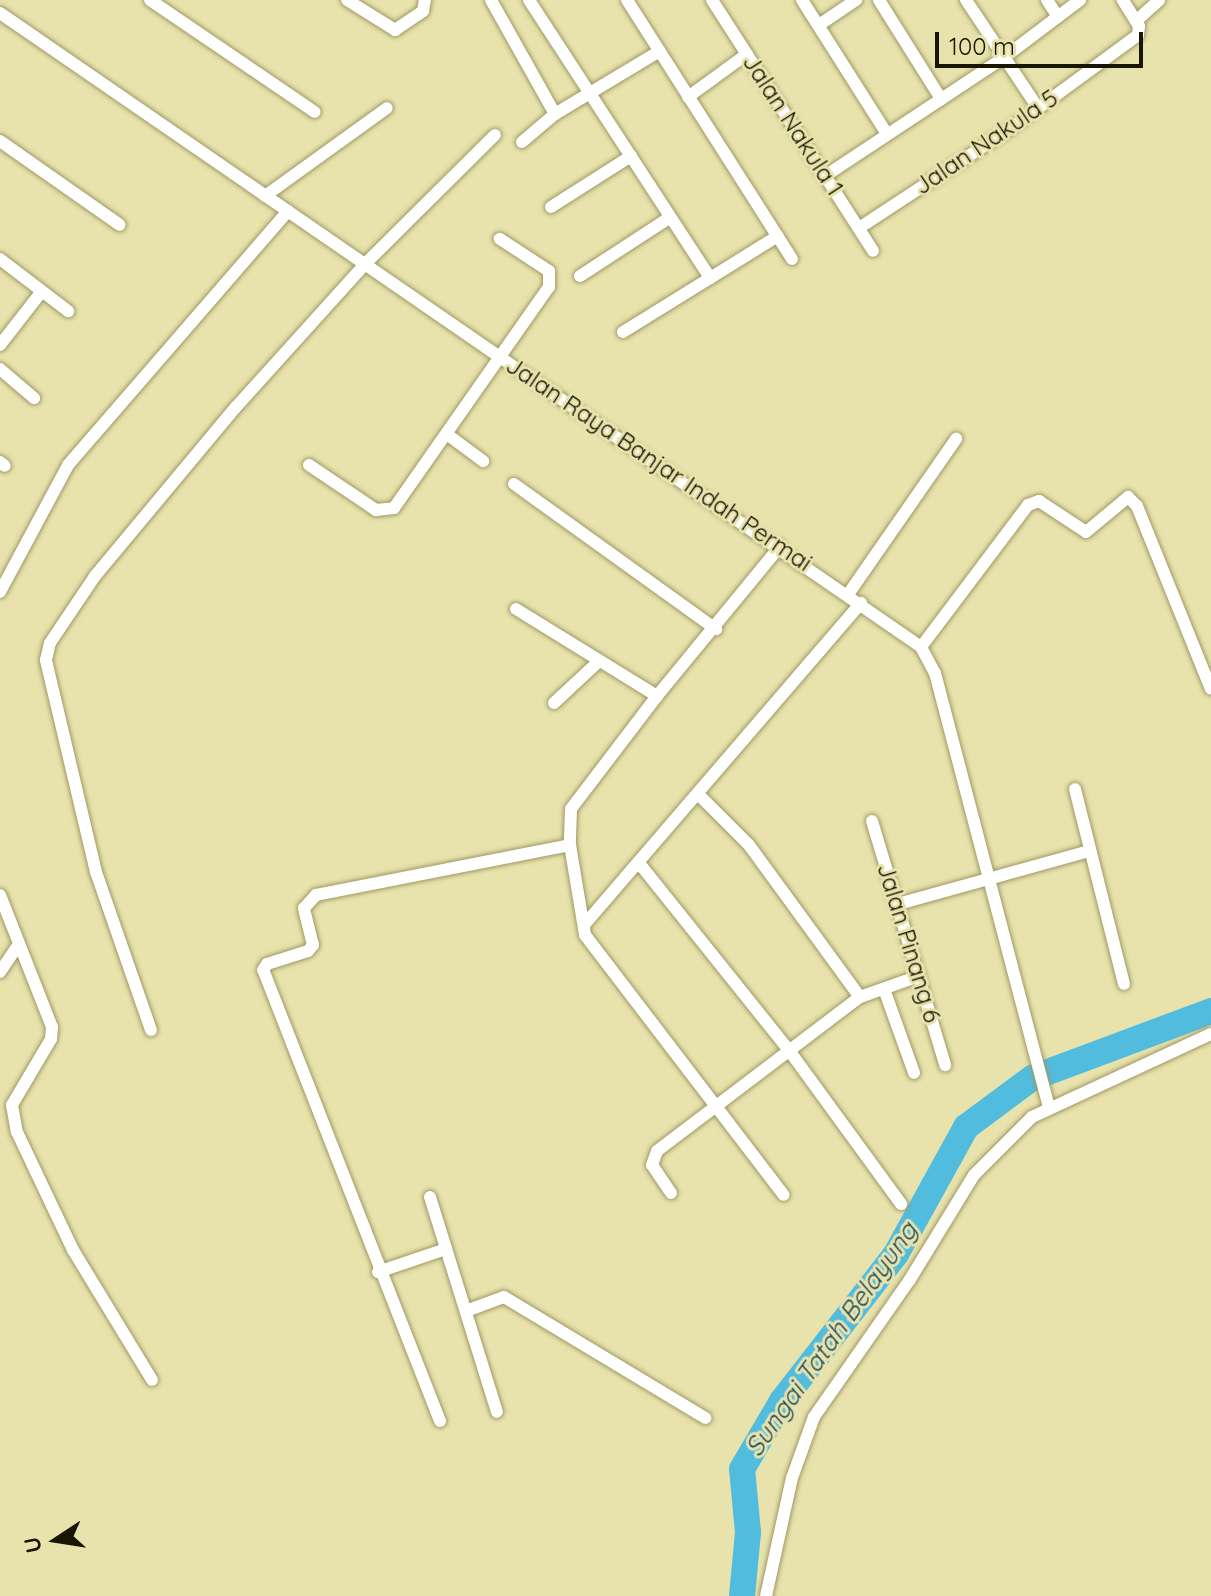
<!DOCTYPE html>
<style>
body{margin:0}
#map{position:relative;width:1211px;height:1596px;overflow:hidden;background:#e8e2ac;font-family:Quicksand,sans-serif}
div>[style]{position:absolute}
.river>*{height:26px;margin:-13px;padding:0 13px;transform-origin:13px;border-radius:13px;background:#52bcde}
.roads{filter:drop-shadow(0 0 2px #9f9965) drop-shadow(0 0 2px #9f9965)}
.minor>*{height:12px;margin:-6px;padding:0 6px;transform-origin:6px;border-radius:6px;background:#fff}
span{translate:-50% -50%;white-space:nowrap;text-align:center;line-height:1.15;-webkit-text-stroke:6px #e8e2ac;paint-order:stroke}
.street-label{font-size:24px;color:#181603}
.water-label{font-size:26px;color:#1d4b59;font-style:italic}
.north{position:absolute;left:16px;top:1500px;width:80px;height:80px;-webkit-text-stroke:6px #e8e2ac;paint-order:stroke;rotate:258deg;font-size:22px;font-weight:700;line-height:32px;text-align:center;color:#181603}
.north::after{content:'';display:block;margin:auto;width:28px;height:36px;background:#181603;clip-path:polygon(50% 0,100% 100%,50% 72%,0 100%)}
.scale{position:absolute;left:935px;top:32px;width:208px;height:36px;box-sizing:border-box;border:4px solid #181603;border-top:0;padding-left:10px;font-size:24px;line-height:28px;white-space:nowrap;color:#181603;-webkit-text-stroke:6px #e8e2ac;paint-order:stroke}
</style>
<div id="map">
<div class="river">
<div style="left:742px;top:1596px;width:64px;rotate:-84.6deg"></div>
<div style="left:748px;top:1532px;width:63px;rotate:-95.4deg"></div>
<div style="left:742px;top:1469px;width:79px;rotate:-59.5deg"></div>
<div style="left:782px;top:1401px;width:186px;rotate:-52.2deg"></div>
<div style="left:896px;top:1254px;width:145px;rotate:-61.1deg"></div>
<div style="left:966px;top:1127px;width:82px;rotate:-36.6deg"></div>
<div style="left:1032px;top:1078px;width:191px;rotate:-20.5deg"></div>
</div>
<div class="roads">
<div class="minor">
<div style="left:150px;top:0;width:199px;rotate:34.2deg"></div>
<div style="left:347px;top:0;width:57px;rotate:32deg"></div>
<div style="left:395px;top:30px;width:34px;rotate:-34deg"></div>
<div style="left:423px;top:11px;width:11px;rotate:-80deg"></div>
<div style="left:491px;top:0;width:131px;rotate:60.7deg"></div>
<div style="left:529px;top:0;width:332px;rotate:56.9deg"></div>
<div style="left:627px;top:0;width:307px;rotate:57.5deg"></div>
<div style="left:712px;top:0;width:298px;rotate:57.3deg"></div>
<div style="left:802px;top:0;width:159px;rotate:57.6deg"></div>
<div style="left:879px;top:0;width:117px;rotate:57.9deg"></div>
<div style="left:966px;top:0;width:130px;rotate:56.3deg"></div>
<div style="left:1047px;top:0;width:20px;rotate:57deg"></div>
<div style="left:0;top:13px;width:1118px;rotate:34.54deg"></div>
<div style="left:921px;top:647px;width:30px;rotate:62deg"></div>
<div style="left:935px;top:673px;width:450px;rotate:75.3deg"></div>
<div style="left:1136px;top:21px;width:31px;rotate:-42deg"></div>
<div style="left:819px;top:25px;width:45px;rotate:-34deg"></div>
<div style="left:688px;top:97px;width:73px;rotate:-36.1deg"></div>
<div style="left:0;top:141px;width:146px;rotate:35deg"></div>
<div style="left:522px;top:142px;width:43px;rotate:-40.3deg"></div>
<div style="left:555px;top:114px;width:122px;rotate:-31deg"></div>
<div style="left:825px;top:176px;width:212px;rotate:-33.5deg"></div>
<div style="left:1002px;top:59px;width:98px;rotate:-37.1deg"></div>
<div style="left:265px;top:196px;width:150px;rotate:-35.8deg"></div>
<div style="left:551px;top:207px;width:95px;rotate:-32.5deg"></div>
<div style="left:859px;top:228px;width:181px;rotate:-33.3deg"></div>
<div style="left:1010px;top:129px;width:159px;rotate:-36.3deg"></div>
<div style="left:1138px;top:35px;width:9px;rotate:-84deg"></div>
<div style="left:1139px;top:26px;width:31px;rotate:-122deg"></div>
<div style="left:0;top:259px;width:86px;rotate:37.4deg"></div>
<div style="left:580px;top:276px;width:106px;rotate:-33.1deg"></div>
<div style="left:623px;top:332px;width:182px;rotate:-31.8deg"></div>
<div style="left:0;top:345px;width:68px;rotate:-52.1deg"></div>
<div style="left:0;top:369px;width:45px;rotate:40.5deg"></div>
<div style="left:448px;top:435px;width:44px;rotate:36.6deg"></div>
<div style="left:0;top:462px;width:6px;rotate:39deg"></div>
<div style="left:309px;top:465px;width:81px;rotate:33.9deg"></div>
<div style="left:376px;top:510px;width:18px;rotate:-6deg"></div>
<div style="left:394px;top:508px;width:270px;rotate:-55deg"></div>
<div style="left:549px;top:287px;width:16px;rotate:-90deg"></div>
<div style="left:549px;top:271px;width:59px;rotate:-146.9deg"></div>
<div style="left:514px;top:484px;width:249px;rotate:35.7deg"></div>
<div style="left:0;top:592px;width:144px;rotate:-61.8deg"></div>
<div style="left:68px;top:465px;width:336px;rotate:-49.1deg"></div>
<div style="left:849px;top:593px;width:188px;rotate:-55.2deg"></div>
<div style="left:516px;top:609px;width:166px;rotate:31.7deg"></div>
<div style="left:657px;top:696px;width:194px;rotate:-50.6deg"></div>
<div style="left:921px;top:647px;width:178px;rotate:-53deg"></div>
<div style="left:1028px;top:505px;width:12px;rotate:-20deg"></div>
<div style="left:1039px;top:501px;width:56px;rotate:33.4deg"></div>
<div style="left:1086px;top:532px;width:55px;rotate:-39.8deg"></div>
<div style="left:1128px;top:497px;width:13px;rotate:45deg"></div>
<div style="left:1137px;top:506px;width:197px;rotate:68deg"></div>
<div style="left:657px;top:696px;width:142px;rotate:127.3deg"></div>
<div style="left:571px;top:809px;width:36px;rotate:92deg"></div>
<div style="left:570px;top:845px;width:91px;rotate:80.5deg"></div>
<div style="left:585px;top:935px;width:327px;rotate:52.6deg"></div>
<div style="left:554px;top:703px;width:60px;rotate:-43deg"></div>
<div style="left:1075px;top:789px;width:201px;rotate:75.9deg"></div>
<div style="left:700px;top:796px;width:69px;rotate:45deg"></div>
<div style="left:749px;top:845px;width:188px;rotate:53.9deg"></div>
<div style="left:872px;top:821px;width:255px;rotate:73.3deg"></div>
<div style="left:639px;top:863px;width:243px;rotate:51.3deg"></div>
<div style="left:791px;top:1053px;width:187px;rotate:53.9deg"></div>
<div style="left:0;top:895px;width:142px;rotate:68.5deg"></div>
<div style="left:52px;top:1027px;width:12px;rotate:95deg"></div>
<div style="left:51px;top:1039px;width:77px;rotate:120.6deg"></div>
<div style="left:12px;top:1105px;width:27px;rotate:80deg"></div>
<div style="left:17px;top:1132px;width:131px;rotate:64.6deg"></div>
<div style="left:73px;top:1250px;width:152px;rotate:58.7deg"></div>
<div style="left:898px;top:904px;width:198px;rotate:-15.5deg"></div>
<div style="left:584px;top:925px;width:425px;rotate:-49.3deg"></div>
<div style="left:0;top:972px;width:34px;rotate:-56deg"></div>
<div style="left:884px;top:989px;width:89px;rotate:70.3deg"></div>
<div style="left:151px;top:1030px;width:167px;rotate:-109.2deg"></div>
<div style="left:96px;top:872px;width:218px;rotate:-103.3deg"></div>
<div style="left:46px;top:660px;width:17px;rotate:-77deg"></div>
<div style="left:50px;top:643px;width:81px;rotate:-56.1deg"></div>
<div style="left:95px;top:576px;width:220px;rotate:-50.2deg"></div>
<div style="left:236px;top:407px;width:193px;rotate:-47.9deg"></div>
<div style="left:365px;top:264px;width:183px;rotate:-44.8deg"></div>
<div style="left:671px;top:1193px;width:34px;rotate:-124deg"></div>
<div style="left:652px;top:1165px;width:15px;rotate:-70deg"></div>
<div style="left:657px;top:1151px;width:255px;rotate:-37.2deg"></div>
<div style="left:860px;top:997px;width:63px;rotate:-19.6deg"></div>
<div style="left:430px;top:1197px;width:225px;rotate:72.7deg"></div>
<div style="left:378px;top:1272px;width:72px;rotate:-18.7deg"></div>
<div style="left:466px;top:1311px;width:40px;rotate:-20.2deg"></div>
<div style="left:504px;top:1297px;width:235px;rotate:31deg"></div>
<div style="left:440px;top:1421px;width:484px;rotate:-111.4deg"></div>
<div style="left:263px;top:970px;width:7px;rotate:-56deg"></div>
<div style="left:267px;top:964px;width:43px;rotate:-17.6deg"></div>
<div style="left:308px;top:951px;width:8px;rotate:-50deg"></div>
<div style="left:313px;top:945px;width:38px;rotate:-104deg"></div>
<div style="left:304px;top:908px;width:18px;rotate:-47deg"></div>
<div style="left:316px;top:895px;width:259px;rotate:-11.1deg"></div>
<div style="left:766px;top:1596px;width:121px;rotate:-77.6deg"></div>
<div style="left:792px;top:1478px;width:65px;rotate:-70.2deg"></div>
<div style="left:814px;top:1417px;width:166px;rotate:-55.1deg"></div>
<div style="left:909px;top:1281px;width:124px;rotate:-58.5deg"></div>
<div style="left:974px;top:1175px;width:82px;rotate:-45deg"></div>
<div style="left:1032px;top:1117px;width:197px;rotate:-24.9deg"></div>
</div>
</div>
<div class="street-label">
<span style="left:793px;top:125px;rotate:57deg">Jalan Nakula 1</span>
<span style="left:986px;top:142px;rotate:-34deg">Jalan Nakula 5</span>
<span style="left:659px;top:464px;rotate:34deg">Jalan Raya Banjar Indah Permai</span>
<span style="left:909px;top:943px;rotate:73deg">Jalan Pinang 6</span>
</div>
<div class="water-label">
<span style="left:831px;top:1339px;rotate:-55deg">Sungai Tatah Belayung</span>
</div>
<div class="north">U</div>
<div class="scale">100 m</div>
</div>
